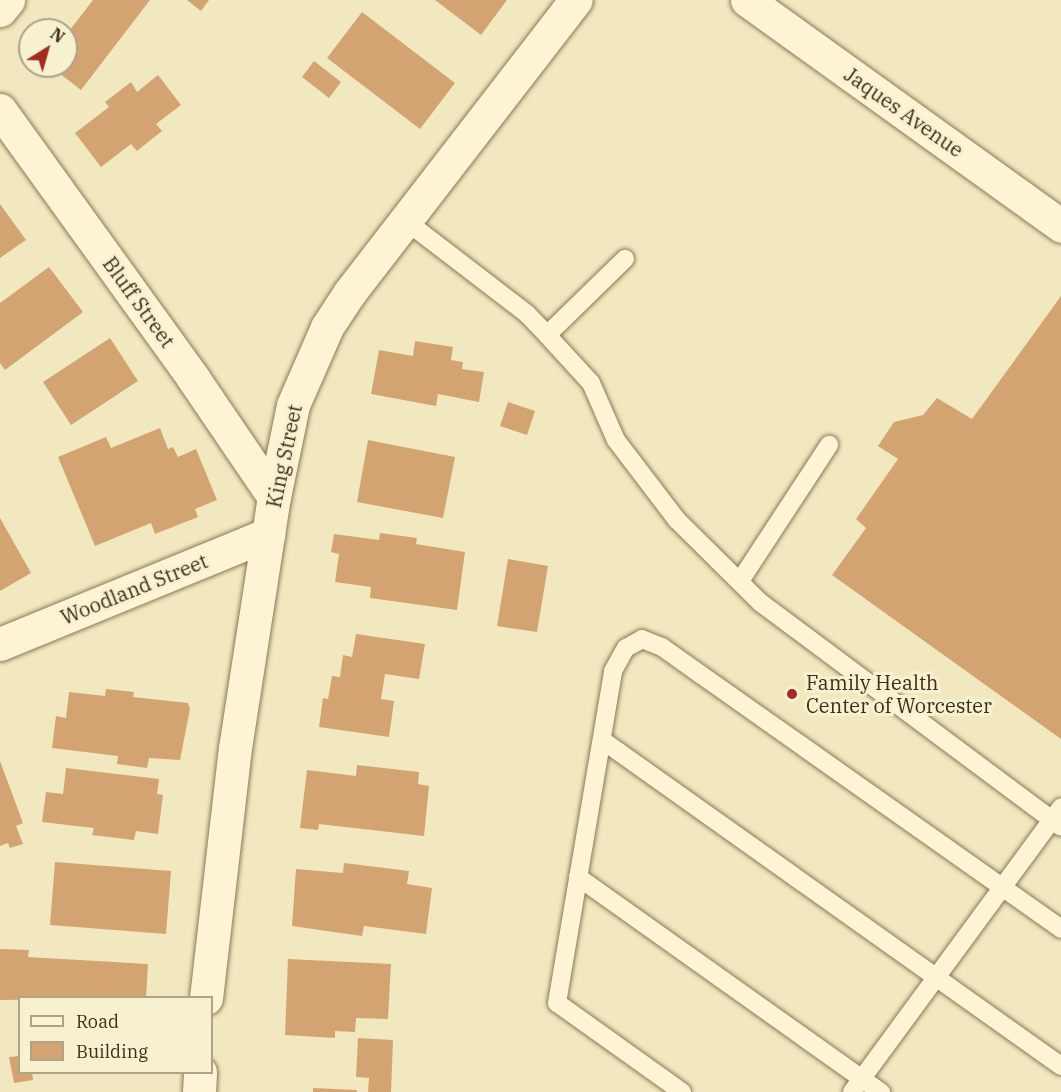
<!DOCTYPE html>
<style>
body{margin:0}
#map{position:relative;width:1061px;height:1092px;overflow:hidden;background:#f2e8c0;font-family:"IBM Plex Serif",serif}
div>[style]{position:absolute}
.building>*{inset:0;background:#d3a472}
.roads{filter:drop-shadow(0 0 2px #8c7856) drop-shadow(0 0 2px #8c7856)}
.lane>*{height:18px;margin:-9px;padding:0 9px;transform-origin:9px;border-radius:9px;background:#fcf4d4}
.street>*{height:33px;margin:-16.5px;padding:0 16.5px;transform-origin:16.5px;border-radius:16.5px;background:#fcf4d4}
.dots>*{width:16px;height:16px;translate:-50% -50%;box-sizing:border-box;border:3px solid #f8f1d0;border-radius:50%}
span{translate:-50% -50%;white-space:nowrap;text-align:center;line-height:1.15;-webkit-text-stroke:6px #f8f1d0;paint-order:stroke}
.street-label{font-size:20px;color:#3b2e1c}
.poi-label{font-size:20px;color:#3b2e1c}
.left{translate:0 -50%;text-align:left}
.legend{position:absolute;left:18px;top:996px;width:195px;height:78px;box-sizing:border-box;background:#f8f1d0;border:2px solid #aca388;margin:0;padding:8px 10px;list-style:none;font-size:18px;color:#3b2e1c}
.legend li{display:flex;align-items:center;gap:12px;height:30px}
.legend b{width:30px;border:2px solid #aca388}
.north{position:absolute;left:18px;top:18px;width:60px;height:60px;box-sizing:border-box;background:#f8f1d0;border:2px solid #aca388;border-radius:50%;rotate:37deg;font-size:16px;font-weight:700;line-height:24px;text-align:center;color:#3b2e1c}
.north::after{content:'';display:block;margin:auto;width:21px;height:27px;background:#a12c20;clip-path:polygon(50% 0,100% 100%,50% 72%,0 100%)}
</style>
<div id="map">
<div class="building">
<div style="clip-path:polygon(93px 0,150px 0,81px 90px,50px 66px,66px 66px,66px 35px)"></div>
<div style="clip-path:polygon(187px 0,209px 0,201px 11px)"></div>
<div style="clip-path:polygon(435px 0,507px 0,481px 35px)"></div>
<div style="clip-path:polygon(362px 12px,455px 83px,420px 129px,327px 58px)"></div>
<div style="clip-path:polygon(314px 61px,341px 82px,329px 98px,302px 77px)"></div>
<div style="clip-path:polygon(158px 75px,181px 105px,156px 124px,162px 131px,137px 151px,131px 144px,101px 167px,75px 133px,109px 107px,105px 102px,131px 82px,137px 92px)"></div>
<div style="clip-path:polygon(0 204px,26px 240px,0 258px)"></div>
<div style="clip-path:polygon(49px 267px,83px 312px,5px 370px,0 363px,0 303px)"></div>
<div style="clip-path:polygon(1061px 296px,1061px 739px,832px 575px,866px 528px,856px 519px,898px 459px,878px 446px,894px 422px,923px 415px,937px 398px,972px 419px)"></div>
<div style="clip-path:polygon(110px 338px,138px 381px,71px 425px,43px 382px)"></div>
<div style="clip-path:polygon(415px 341px,453px 347px,451px 360px,463px 362px,462px 369px,484px 372px,479px 402px,438px 394px,436px 406px,371px 394px,379px 350px,413px 356px)"></div>
<div style="clip-path:polygon(508px 402px,535px 411px,527px 435px,500px 426px)"></div>
<div style="clip-path:polygon(160px 428px,168px 449px,173px 447px,178px 457px,196px 449px,217px 500px,195px 509px,198px 517px,155px 534px,151px 523px,95px 546px,58px 457px,106px 437px,111px 448px)"></div>
<div style="clip-path:polygon(368px 440px,455px 457px,443px 518px,357px 502px)"></div>
<div style="clip-path:polygon(0 518px,31px 573px,0 591px)"></div>
<div style="clip-path:polygon(380px 533px,417px 538px,416px 544px,465px 552px,457px 610px,370px 598px,371px 587px,335px 582px,339px 554px,331px 552px,334px 534px,379px 540px)"></div>
<div style="clip-path:polygon(508px 559px,548px 566px,537px 632px,497px 626px)"></div>
<div style="clip-path:polygon(356px 634px,425px 644px,419px 679px,385px 674px,381px 699px,394px 701px,389px 737px,319px 727px,323px 698px,328px 699px,332px 676px,340px 677px,343px 655px,352px 657px)"></div>
<div style="clip-path:polygon(106px 689px,134px 692px,133px 697px,188px 703px,190px 709px,180px 760px,149px 758px,147px 768px,117px 764px,118px 756px,52px 748px,56px 716px,66px 718px,69px 692px,105px 696px)"></div>
<div style="clip-path:polygon(0 761px,23px 823px,16px 826px,23px 844px,10px 848px,8px 843px,0 846px)"></div>
<div style="clip-path:polygon(357px 765px,419px 772px,418px 784px,429px 786px,424px 836px,319px 824px,318px 830px,300px 828px,307px 770px,356px 776px)"></div>
<div style="clip-path:polygon(66px 768px,159px 779px,157px 794px,163px 795px,158px 834px,136px 831px,134px 840px,92px 835px,94px 828px,42px 822px,46px 792px,63px 794px)"></div>
<div style="clip-path:polygon(55px 862px,171px 871px,166px 934px,50px 925px)"></div>
<div style="clip-path:polygon(344px 863px,409px 871px,407px 884px,432px 888px,426px 934px,364px 926px,362px 936px,292px 926px,296px 869px,343px 873px)"></div>
<div style="clip-path:polygon(0 949px,29px 950px,28px 957px,148px 964px,146px 998px,0 1000px)"></div>
<div style="clip-path:polygon(288px 959px,391px 964px,388px 1019px,356px 1018px,355px 1032px,335px 1031px,335px 1038px,285px 1035px)"></div>
<div style="clip-path:polygon(358px 1038px,393px 1040px,391px 1092px,368px 1092px,369px 1078px,356px 1077px)"></div>
<div style="clip-path:polygon(20px 1056px,20px 1072px,32px 1072px,33px 1080px,14px 1083px,9px 1057px)"></div>
<div style="clip-path:polygon(313px 1088px,357px 1090px,357px 1092px,313px 1092px)"></div>
</div>
<div class="roads">
<div class="lane">
<div style="left:406px;top:221px;width:153px;rotate:37.5deg"></div>
<div style="left:527px;top:314px;width:29px;rotate:46deg"></div>
<div style="left:547px;top:335px;width:65px;rotate:47.5deg"></div>
<div style="left:591px;top:383px;width:62px;rotate:66.3deg"></div>
<div style="left:616px;top:440px;width:101px;rotate:52.7deg"></div>
<div style="left:677px;top:520px;width:118px;rotate:44.7deg"></div>
<div style="left:761px;top:603px;width:374px;rotate:36.7deg"></div>
<div style="left:547px;top:335px;width:109px;rotate:-44.3deg"></div>
<div style="left:740px;top:581px;width:163px;rotate:-56.8deg"></div>
<div style="left:602px;top:740px;width:563px;rotate:35.38deg"></div>
<div style="left:578px;top:877px;width:372px;rotate:35.4deg"></div>
<div style="left:682px;top:1092px;width:153px;rotate:-144.5deg"></div>
<div style="left:557px;top:1003px;width:337px;rotate:-80.4deg"></div>
<div style="left:613px;top:671px;width:26px;rotate:-61deg"></div>
<div style="left:626px;top:648px;width:18px;rotate:-29deg"></div>
<div style="left:642px;top:639px;width:22px;rotate:22deg"></div>
<div style="left:662px;top:647px;width:47px;rotate:35.4deg"></div>
<div style="left:700px;top:674px;width:442px;rotate:35.2deg"></div>
<div style="left:852px;top:1092px;width:353px;rotate:-53.7deg"></div>
</div>
<div class="street">
<div style="left:747px;top:0;width:387px;rotate:35.7deg"></div>
<div style="left:0;top:10px;width:13px;rotate:-51deg"></div>
<div style="left:0;top:110px;width:330px;rotate:54.2deg"></div>
<div style="left:193px;top:378px;width:144px;rotate:55.8deg"></div>
<div style="left:0;top:644px;width:290px;rotate:-22.3deg"></div>
<div style="left:206px;top:998px;width:252px;rotate:-83.4deg"></div>
<div style="left:235px;top:748px;width:254px;rotate:-81.2deg"></div>
<div style="left:274px;top:497px;width:94px;rotate:-78.3deg"></div>
<div style="left:293px;top:405px;width:85px;rotate:-66.4deg"></div>
<div style="left:327px;top:327px;width:42px;rotate:-56.7deg"></div>
<div style="left:350px;top:292px;width:369px;rotate:-52.3deg"></div>
<div style="left:199px;top:1092px;width:20px;rotate:-87deg"></div>
</div>
</div>
<div class="dots">
<div style="left:792px;top:694px;background:#a12c20"></div>
</div>
<div class="street-label">
<span style="left:904px;top:112px;rotate:35deg">Jaques Avenue</span>
<span style="left:139px;top:302px;rotate:54deg">Bluff Street</span>
<span style="left:284px;top:456px;rotate:-78deg">King Street</span>
<span style="left:134px;top:589px;rotate:-22deg">Woodland Street</span>
</div>
<div class="poi-label">
<span class="left" style="left:806px;top:694px">Family Health<br>Center of Worcester</span>
</div>
<ul class="legend">
<li><b style="height:8px;background:#fcf4d4"></b>Road</li>
<li><b style="height:16px;background:#d3a472"></b>Building</li>
</ul>
<div class="north">N</div>
</div>
